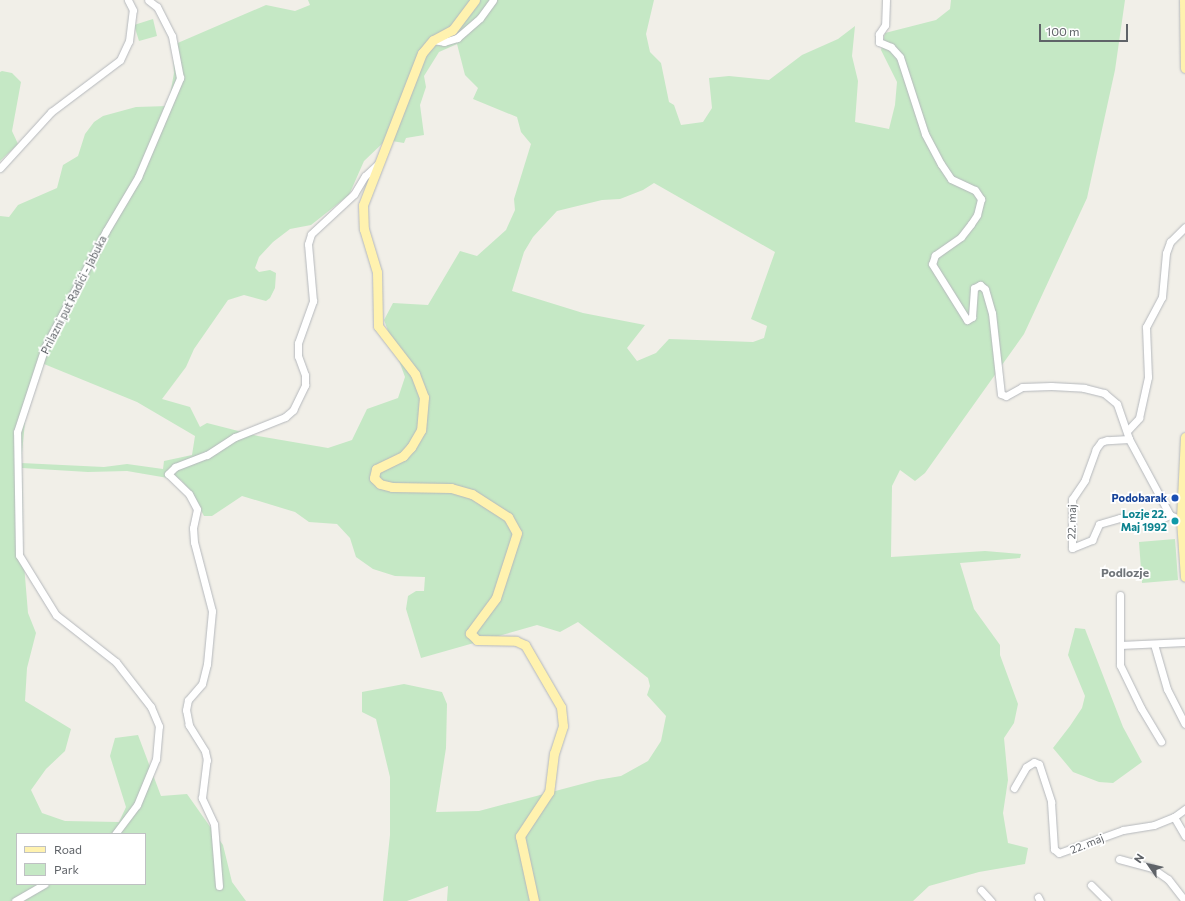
<!DOCTYPE html>
<meta charset="utf-8">
<style>
body{margin:0}
#map{position:relative;width:1185px;height:901px;overflow:hidden;background:#f1efe8;font-family:Commissioner,sans-serif}
div>[style]{position:absolute}
.green>*{inset:0;background:#c5e8c5}
.roads{filter:drop-shadow(0 0 1px #b5b8bc) drop-shadow(0 0 1px #b5b8bc)}
.minor>*{height:7px;margin:-3.5px;padding:0 3.5px;transform-origin:3.5px;border-radius:3.5px;background:#fff}
.major>*{height:9px;margin:-4.5px;padding:0 4.5px;transform-origin:4.5px;border-radius:4.5px;background:#fff2af}
.dots>*{width:11px;height:11px;translate:-50% -50%;box-sizing:border-box;border:2px solid #fff;border-radius:50%}
span{translate:-50% -50%;white-space:nowrap;text-align:center;line-height:1.15;-webkit-text-stroke:3.5px #fff;paint-order:stroke}
.street-label{font-size:11px;color:#5f6368}
.transit-label{font-size:11px;color:#164399;font-weight:700}
.right{translate:-100% -50%;text-align:right}
.culture-label{font-size:11px;color:#0d838f;font-weight:700}
.neighbourhood-label{font-size:12px;color:#70757a;font-weight:700}
.legend{position:absolute;left:16px;top:833px;width:130px;height:52px;box-sizing:border-box;background:#fff;border:1px solid #bfc1c3;margin:0;padding:5px 7px;list-style:none;font-size:12px;color:#5f6368}
.legend li{display:flex;align-items:center;gap:8px;height:20px}
.legend b{width:20px;border:1px solid #bfc1c3}
.north{position:absolute;left:1129px;top:845px;width:40px;height:40px;-webkit-text-stroke:3px #fff;paint-order:stroke;rotate:304deg;font-size:11px;font-weight:700;line-height:16px;text-align:center;color:#5f6368}
.north::after{content:'';display:block;margin:auto;width:14px;height:18px;background:#5f6368;clip-path:polygon(50% 0,100% 100%,50% 72%,0 100%)}
.scale{position:absolute;left:1039px;top:24px;width:89px;height:18px;box-sizing:border-box;border:2px solid #5f6368;border-top:0;padding-left:5px;font-size:12px;line-height:14px;white-space:nowrap;color:#5f6368;-webkit-text-stroke:3px #fff;paint-order:stroke}
</style>
<div id="map">
<div class="green">
<div style="clip-path:polygon(evenodd,308px 0,654px 0,646px 34px,650px 52px,661px 63px,669px 102px,674px 105px,681px 125px,703px 122px,712px 108px,709px 78px,729px 76px,769px 80px,802px 55px,838px 39px,855px 26px,852px 56px,858px 81px,855px 122px,889px 129px,895px 105px,897px 82px,881px 50px,885px 33px,936px 20px,950px 9px,951px 0,1125px 0,1115px 70px,1087px 198px,1024px 334px,925px 473px,915px 481px,900px 470px,892px 486px,891px 557px,985px 551px,1021px 554px,1020px 558px,960px 563px,974px 609px,1000px 645px,1000px 655px,1018px 704px,1014px 723px,1004px 738px,1008px 780px,1003px 813px,1008px 843px,1028px 848px,1025px 864px,979px 872px,929px 886px,913px 901px,447px 901px,448px 886px,407px 901px,383px 901px,390px 835px,390px 777px,376px 719px,362px 712px,362px 692px,404px 684px,442px 692px,447px 704px,446px 748px,436px 812px,479px 811px,597px 780px,621px 776px,648px 761px,661px 741px,666px 716px,647px 695px,650px 686px,648px 678px,578px 622px,560px 632px,537px 625px,421px 658px,406px 609px,408px 596px,416px 591px,424px 591px,425px 577px,395px 576px,373px 569px,356px 557px,350px 538px,337px 524px,309px 522px,295px 512px,242px 496px,212px 516px,204px 516px,192px 493px,181px 480px,162px 477px,127px 471px,88px 472px,22px 468px,23px 552px,28px 613px,36px 633px,27px 668px,25px 701px,71px 729px,65px 751px,46px 769px,31px 790px,42px 813px,65px 821px,119px 822px,126px 807px,110px 756px,115px 738px,138px 735px,161px 796px,187px 794px,223px 845px,232px 882px,246px 901px,0 901px,0 216px,9px 217px,18px 205px,57px 188px,63px 165px,78px 156px,85px 134px,94px 122px,103px 116px,136px 107px,168px 106px,174px 73px,173px 45px,266px 5px,295px 11px,310px 5px,308px 0,457px 44px,465px 75px,478px 88px,473px 99px,517px 117px,521px 132px,531px 144px,514px 199px,515px 210px,506px 230px,477px 256px,460px 251px,428px 305px,393px 303px,384px 320px,405px 377px,398px 398px,367px 409px,352px 440px,328px 448px,258px 436px,207px 423px,200px 427px,190px 407px,162px 399px,186px 367px,194px 349px,228px 300px,244px 295px,266px 301px,270px 298px,275px 288px,276px 273px,270px 270px,259px 272px,255px 268px,259px 257px,273px 242px,290px 229px,311px 225px,349px 195px,364px 161px,386px 140px,404px 143px,406px 138px,424px 135px,420px 105px,426px 87px,424px 76px,439px 52px,457px 44px,308px 0,654px 183px,775px 252px,751px 319px,767px 326px,764px 338px,753px 342px,669px 339px,656px 353px,637px 361px,627px 348px,645px 325px,583px 313px,512px 291px,524px 252px,533px 237px,557px 211px,602px 200px,620px 199px,643px 190px,654px 183px,308px 0,44px 364px,137px 402px,195px 436px,192px 455px,164px 461px,163px 469px,127px 464px,104px 467px,21px 463px,26px 412px,44px 364px,308px 0,17px 834px,145px 834px,145px 884px,17px 884px,17px 834px)"></div>
<div style="clip-path:polygon(153px 19px,157px 36px,139px 41px,134px 25px)"></div>
<div style="clip-path:polygon(2px 71px,12px 73px,21px 82px,12px 131px,18px 144px,0 161px,0 72px)"></div>
<div style="clip-path:polygon(1175px 539px,1178px 580px,1142px 583px,1139px 542px)"></div>
<div style="clip-path:polygon(1075px 628px,1085px 629px,1123px 727px,1142px 762px,1113px 783px,1099px 782px,1073px 772px,1053px 748px,1070px 726px,1082px 708px,1085px 696px,1068px 655px)"></div>
</div>
<div class="roads">
<div class="minor">
<div style="left:886px;top:0;width:25px;rotate:92deg"></div>
<div style="left:885px;top:25px;width:11px;rotate:124deg"></div>
<div style="left:879px;top:34px;width:8px;rotate:90deg"></div>
<div style="left:879px;top:42px;width:13px;rotate:23deg"></div>
<div style="left:891px;top:47px;width:13px;rotate:48deg"></div>
<div style="left:900px;top:57px;width:81px;rotate:72deg"></div>
<div style="left:925px;top:134px;width:34px;rotate:62deg"></div>
<div style="left:941px;top:164px;width:18px;rotate:56deg"></div>
<div style="left:951px;top:179px;width:26px;rotate:25deg"></div>
<div style="left:975px;top:190px;width:11px;rotate:56deg"></div>
<div style="left:981px;top:199px;width:16px;rotate:104deg"></div>
<div style="left:977px;top:215px;width:11px;rotate:124deg"></div>
<div style="left:971px;top:224px;width:16px;rotate:128deg"></div>
<div style="left:961px;top:237px;width:32px;rotate:145deg"></div>
<div style="left:935px;top:255px;width:9px;rotate:108deg"></div>
<div style="left:932px;top:264px;width:66px;rotate:58deg"></div>
<div style="left:967px;top:320px;width:6px;rotate:-31deg"></div>
<div style="left:972px;top:317px;width:29px;rotate:-86deg"></div>
<div style="left:974px;top:288px;width:7px;rotate:-27deg"></div>
<div style="left:980px;top:285px;width:6px;rotate:39deg"></div>
<div style="left:985px;top:289px;width:25px;rotate:74deg"></div>
<div style="left:992px;top:313px;width:81px;rotate:83.7deg"></div>
<div style="left:1001px;top:394px;width:5px;rotate:22deg"></div>
<div style="left:1006px;top:396px;width:18px;rotate:-29deg"></div>
<div style="left:1022px;top:387px;width:29px;rotate:-2deg"></div>
<div style="left:1051px;top:386px;width:33px;rotate:3deg"></div>
<div style="left:1084px;top:388px;width:21px;rotate:14deg"></div>
<div style="left:1104px;top:393px;width:17px;rotate:40deg"></div>
<div style="left:1117px;top:404px;width:37px;rotate:71deg"></div>
<div style="left:1129px;top:439px;width:86px;rotate:61.7deg"></div>
<div style="left:1170px;top:515px;width:12px;rotate:24deg"></div>
<div style="left:433px;top:40px;width:11px;rotate:10deg"></div>
<div style="left:444px;top:42px;width:14px;rotate:-17deg"></div>
<div style="left:457px;top:38px;width:30px;rotate:-41deg"></div>
<div style="left:480px;top:18px;width:22px;rotate:-54deg"></div>
<div style="left:0;top:168px;width:76px;rotate:-47.7deg"></div>
<div style="left:51px;top:112px;width:86px;rotate:-37deg"></div>
<div style="left:120px;top:60px;width:21px;rotate:-65deg"></div>
<div style="left:129px;top:41px;width:31px;rotate:-83deg"></div>
<div style="left:133px;top:10px;width:11px;rotate:-117deg"></div>
<div style="left:1127px;top:431px;width:18px;rotate:-47deg"></div>
<div style="left:1139px;top:418px;width:42px;rotate:-77.6deg"></div>
<div style="left:1148px;top:377px;width:50px;rotate:-92.3deg"></div>
<div style="left:1146px;top:327px;width:34px;rotate:-62deg"></div>
<div style="left:1162px;top:297px;width:44px;rotate:-84.8deg"></div>
<div style="left:1166px;top:253px;width:12px;rotate:-70deg"></div>
<div style="left:1170px;top:242px;width:21px;rotate:-45deg"></div>
<div style="left:1129px;top:439px;width:22px;rotate:177deg"></div>
<div style="left:1107px;top:440px;width:6px;rotate:162deg"></div>
<div style="left:1101px;top:442px;width:9px;rotate:126deg"></div>
<div style="left:1096px;top:449px;width:33px;rotate:110deg"></div>
<div style="left:1085px;top:480px;width:23px;rotate:124deg"></div>
<div style="left:1072px;top:499px;width:49px;rotate:90deg"></div>
<div style="left:1072px;top:548px;width:22px;rotate:-22deg"></div>
<div style="left:1092px;top:540px;width:17px;rotate:-66deg"></div>
<div style="left:1099px;top:524px;width:22px;rotate:-16deg"></div>
<div style="left:1120px;top:518px;width:12px;rotate:20deg"></div>
<div style="left:1131px;top:522px;width:27px;rotate:-4deg"></div>
<div style="left:1158px;top:520px;width:13px;rotate:-23deg"></div>
<div style="left:1120px;top:595px;width:70px;rotate:90deg"></div>
<div style="left:1120px;top:665px;width:48px;rotate:64deg"></div>
<div style="left:1141px;top:708px;width:39px;rotate:59deg"></div>
<div style="left:1154px;top:644px;width:47px;rotate:73.9deg"></div>
<div style="left:1167px;top:689px;width:39px;rotate:63deg"></div>
<div style="left:1120px;top:645px;width:65px;rotate:-2.6deg"></div>
<div style="left:1014px;top:788px;width:24px;rotate:-60deg"></div>
<div style="left:1026px;top:767px;width:9px;rotate:-32deg"></div>
<div style="left:1034px;top:762px;width:5px;rotate:22deg"></div>
<div style="left:1039px;top:764px;width:40px;rotate:72deg"></div>
<div style="left:1051px;top:802px;width:47px;rotate:86.3deg"></div>
<div style="left:1054px;top:849px;width:6px;rotate:39deg"></div>
<div style="left:1059px;top:853px;width:68px;rotate:-19.8deg"></div>
<div style="left:1123px;top:830px;width:31px;rotate:-9deg"></div>
<div style="left:1154px;top:825px;width:22px;rotate:-22deg"></div>
<div style="left:1174px;top:817px;width:14px;rotate:-36deg"></div>
<div style="left:1174px;top:817px;width:22px;rotate:60deg"></div>
<div style="left:115px;top:834px;width:36px;rotate:-53deg"></div>
<div style="left:137px;top:805px;width:50px;rotate:-67.6deg"></div>
<div style="left:156px;top:759px;width:33px;rotate:-85deg"></div>
<div style="left:159px;top:726px;width:21px;rotate:-113deg"></div>
<div style="left:151px;top:707px;width:57px;rotate:-127.9deg"></div>
<div style="left:116px;top:662px;width:76px;rotate:-141.9deg"></div>
<div style="left:56px;top:615px;width:70px;rotate:-121.7deg"></div>
<div style="left:19px;top:555px;width:123px;rotate:-90.9deg"></div>
<div style="left:17px;top:432px;width:89px;rotate:-71.8deg"></div>
<div style="left:45px;top:347px;width:131px;rotate:-62.3deg"></div>
<div style="left:106px;top:231px;width:63px;rotate:-59.3deg"></div>
<div style="left:138px;top:177px;width:108px;rotate:-67deg"></div>
<div style="left:180px;top:78px;width:43px;rotate:-100.8deg"></div>
<div style="left:172px;top:36px;width:33px;rotate:-117deg"></div>
<div style="left:157px;top:7px;width:11px;rotate:-142deg"></div>
<div style="left:1119px;top:859px;width:34px;rotate:15deg"></div>
<div style="left:1152px;top:868px;width:19px;rotate:35deg"></div>
<div style="left:1168px;top:879px;width:28px;rotate:52deg"></div>
<div style="left:1091px;top:885px;width:23px;rotate:45deg"></div>
<div style="left:219px;top:886px;width:62px;rotate:-94.6deg"></div>
<div style="left:214px;top:824px;width:29px;rotate:-115deg"></div>
<div style="left:202px;top:798px;width:38px;rotate:-83deg"></div>
<div style="left:207px;top:760px;width:9px;rotate:-103deg"></div>
<div style="left:205px;top:751px;width:31px;rotate:-122deg"></div>
<div style="left:189px;top:725px;width:15px;rotate:-101deg"></div>
<div style="left:186px;top:710px;width:10px;rotate:-79deg"></div>
<div style="left:188px;top:700px;width:21px;rotate:-49deg"></div>
<div style="left:202px;top:684px;width:21px;rotate:-76deg"></div>
<div style="left:207px;top:664px;width:53px;rotate:-84.6deg"></div>
<div style="left:212px;top:611px;width:71px;rotate:-104.6deg"></div>
<div style="left:194px;top:542px;width:14px;rotate:-94deg"></div>
<div style="left:193px;top:528px;width:19px;rotate:-78deg"></div>
<div style="left:197px;top:509px;width:17px;rotate:-118deg"></div>
<div style="left:189px;top:494px;width:29px;rotate:-136deg"></div>
<div style="left:168px;top:474px;width:10px;rotate:-45deg"></div>
<div style="left:175px;top:467px;width:34px;rotate:-21deg"></div>
<div style="left:207px;top:455px;width:33px;rotate:-33deg"></div>
<div style="left:235px;top:437px;width:54px;rotate:-21.8deg"></div>
<div style="left:285px;top:417px;width:11px;rotate:-41deg"></div>
<div style="left:293px;top:410px;width:28px;rotate:-64deg"></div>
<div style="left:305px;top:385px;width:10px;rotate:-90deg"></div>
<div style="left:305px;top:375px;width:20px;rotate:-110deg"></div>
<div style="left:298px;top:356px;width:13px;rotate:-90deg"></div>
<div style="left:298px;top:343px;width:45px;rotate:-70.3deg"></div>
<div style="left:313px;top:301px;width:57px;rotate:-95deg"></div>
<div style="left:308px;top:244px;width:10px;rotate:-73deg"></div>
<div style="left:311px;top:234px;width:59px;rotate:-42.9deg"></div>
<div style="left:354px;top:194px;width:21px;rotate:-59deg"></div>
<div style="left:365px;top:176px;width:19px;rotate:-43deg"></div>
<div style="left:981px;top:890px;width:15px;rotate:48deg"></div>
<div style="left:1038px;top:897px;width:4px;rotate:63deg"></div>
<div style="left:15px;top:901px;width:34px;rotate:-30deg"></div>
</div>
<div class="major">
<div style="left:475px;top:0;width:38px;rotate:127deg"></div>
<div style="left:452px;top:30px;width:21px;rotate:152deg"></div>
<div style="left:433px;top:40px;width:17px;rotate:130deg"></div>
<div style="left:422px;top:53px;width:163px;rotate:111.2deg"></div>
<div style="left:363px;top:205px;width:24px;rotate:88deg"></div>
<div style="left:364px;top:229px;width:45px;rotate:73.2deg"></div>
<div style="left:377px;top:272px;width:54px;rotate:88.9deg"></div>
<div style="left:378px;top:326px;width:61px;rotate:52.4deg"></div>
<div style="left:415px;top:374px;width:25px;rotate:69deg"></div>
<div style="left:424px;top:397px;width:33px;rotate:95deg"></div>
<div style="left:421px;top:430px;width:20px;rotate:120deg"></div>
<div style="left:411px;top:447px;width:12px;rotate:132deg"></div>
<div style="left:403px;top:456px;width:30px;rotate:154deg"></div>
<div style="left:376px;top:469px;width:9px;rotate:103deg"></div>
<div style="left:374px;top:478px;width:8px;rotate:45deg"></div>
<div style="left:380px;top:484px;width:12px;rotate:14deg"></div>
<div style="left:392px;top:487px;width:59px;rotate:1deg"></div>
<div style="left:451px;top:488px;width:22px;rotate:16deg"></div>
<div style="left:472px;top:494px;width:43px;rotate:32.6deg"></div>
<div style="left:508px;top:517px;width:18px;rotate:61deg"></div>
<div style="left:517px;top:533px;width:68px;rotate:107.9deg"></div>
<div style="left:496px;top:598px;width:44px;rotate:126.6deg"></div>
<div style="left:470px;top:633px;width:10px;rotate:45deg"></div>
<div style="left:477px;top:640px;width:39px;rotate:1deg"></div>
<div style="left:516px;top:641px;width:10px;rotate:24deg"></div>
<div style="left:525px;top:645px;width:72px;rotate:59.9deg"></div>
<div style="left:561px;top:707px;width:19px;rotate:84deg"></div>
<div style="left:563px;top:726px;width:28px;rotate:108deg"></div>
<div style="left:554px;top:753px;width:39px;rotate:97deg"></div>
<div style="left:549px;top:792px;width:53px;rotate:123.4deg"></div>
<div style="left:520px;top:836px;width:66px;rotate:77.8deg"></div>
<div style="left:1184px;top:0;width:68px;rotate:89.2deg"></div>
<div style="left:1185px;top:437px;width:83px;rotate:92.8deg"></div>
<div style="left:1181px;top:520px;width:57px;rotate:86deg"></div>
</div>
</div>
<div class="dots">
<div style="left:1175px;top:498px;background:#1a4fb4"></div>
<div style="left:1175px;top:521px;background:#0f9aa8"></div>
</div>
<div class="street-label">
<span style="left:74px;top:295px;rotate:-63deg">Prilazni put Radići - Jabuka</span>
<span style="left:1072px;top:522px;rotate:-89deg">22. maj</span>
<span style="left:1087px;top:844px;rotate:-22deg">22. maj</span>
</div>
<div class="transit-label">
<span class="right" style="left:1167px;top:498px">Podobarak</span>
</div>
<div class="culture-label">
<span class="right" style="left:1167px;top:521px">Lozje 22.<br>Maj 1992</span>
</div>
<div class="neighbourhood-label">
<span style="left:1125px;top:573px">Podlozje</span>
</div>
<ul class="legend">
<li><b style="height:5px;background:#fff2af"></b>Road</li>
<li><b style="height:11px;background:#c5e8c5"></b>Park</li>
</ul>
<div class="north">N</div>
<div class="scale">100 m</div>
</div>
